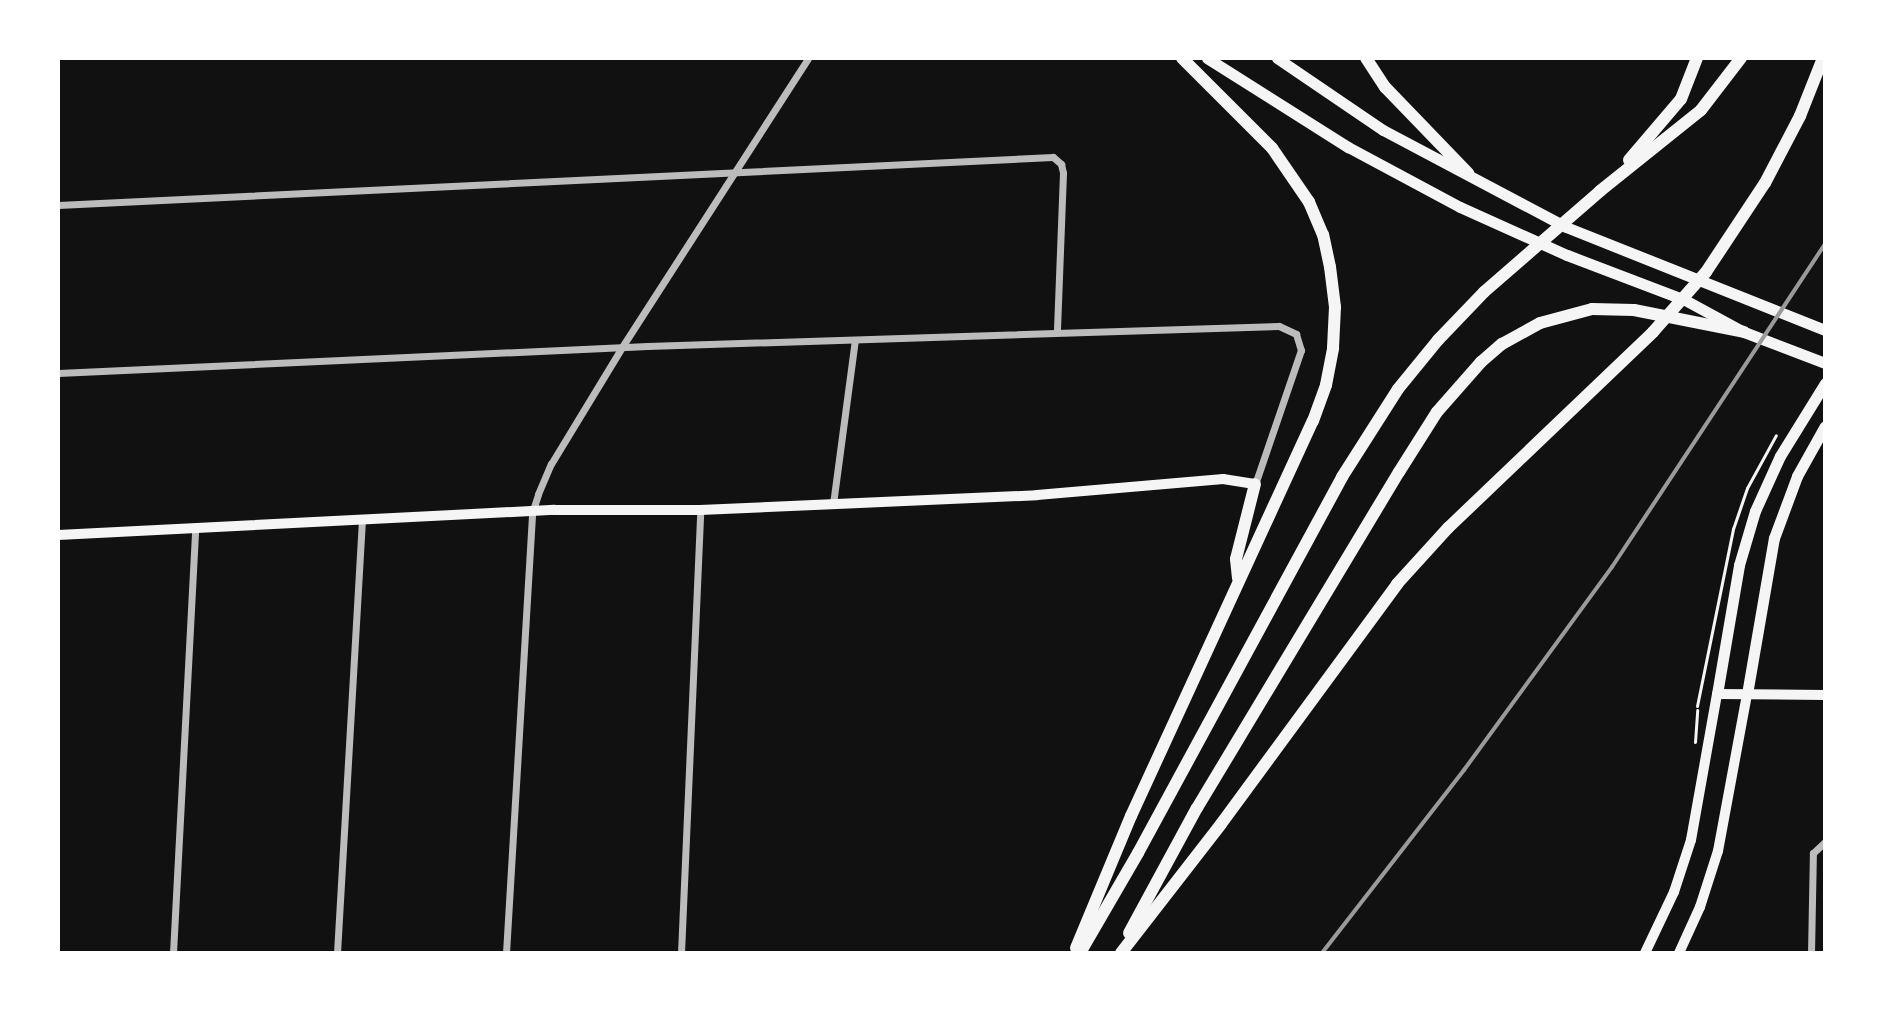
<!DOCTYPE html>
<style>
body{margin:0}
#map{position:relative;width:1883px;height:1011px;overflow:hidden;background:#111;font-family:Jost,sans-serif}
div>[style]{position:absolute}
.path>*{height:3px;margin:-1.5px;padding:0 1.5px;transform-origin:1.5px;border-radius:1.5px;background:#f5f5f5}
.minor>*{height:7px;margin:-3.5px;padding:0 3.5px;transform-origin:3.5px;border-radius:3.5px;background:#bcbcbc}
.secondary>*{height:10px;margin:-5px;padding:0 5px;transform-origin:5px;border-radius:5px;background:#f5f5f5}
.trunk>*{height:11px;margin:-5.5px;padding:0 5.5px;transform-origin:5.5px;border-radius:5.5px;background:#f5f5f5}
.motorway>*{height:12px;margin:-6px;padding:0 6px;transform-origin:6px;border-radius:6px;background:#f5f5f5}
.rail>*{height:4px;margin:-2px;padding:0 2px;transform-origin:2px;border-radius:2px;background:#9a9a9a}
span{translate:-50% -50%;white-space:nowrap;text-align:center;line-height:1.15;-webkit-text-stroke:8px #fff;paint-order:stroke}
.frame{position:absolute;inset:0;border:60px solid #fff;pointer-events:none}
</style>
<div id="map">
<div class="path">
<div style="left:1697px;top:706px;width:181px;rotate:-78.5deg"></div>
<div style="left:1733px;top:529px;width:43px;rotate:-71.1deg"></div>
<div style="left:1747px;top:488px;width:60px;rotate:-61.3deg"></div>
<div style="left:1695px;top:742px;width:32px;rotate:-86deg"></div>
</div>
<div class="minor">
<div style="left:58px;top:205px;width:996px;rotate:-2.76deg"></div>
<div style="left:1053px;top:157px;width:11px;rotate:41deg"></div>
<div style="left:1061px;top:164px;width:9px;rotate:77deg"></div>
<div style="left:1063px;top:173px;width:158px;rotate:92.2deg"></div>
<div style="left:58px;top:373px;width:590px;rotate:-2.62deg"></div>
<div style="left:647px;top:346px;width:632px;rotate:-1.81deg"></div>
<div style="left:1279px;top:326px;width:19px;rotate:25deg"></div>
<div style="left:1296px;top:334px;width:17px;rotate:73deg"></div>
<div style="left:1301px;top:350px;width:142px;rotate:108.9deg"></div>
<div style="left:833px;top:504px;width:165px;rotate:-82.4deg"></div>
<div style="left:173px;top:953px;width:425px;rotate:-87deg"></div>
<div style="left:337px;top:953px;width:433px;rotate:-86.7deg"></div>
<div style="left:506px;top:953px;width:441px;rotate:-86.6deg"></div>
<div style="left:532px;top:513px;width:20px;rotate:-72deg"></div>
<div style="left:538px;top:494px;width:33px;rotate:-67deg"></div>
<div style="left:551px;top:464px;width:137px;rotate:-58.7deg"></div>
<div style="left:622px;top:347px;width:344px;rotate:-57.2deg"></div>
<div style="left:681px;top:953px;width:443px;rotate:-87.5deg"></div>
<div style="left:1811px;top:953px;width:100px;rotate:-88.9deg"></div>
<div style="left:1813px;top:853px;width:16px;rotate:-43deg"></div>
</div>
<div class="secondary">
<div style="left:58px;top:535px;width:497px;rotate:-2.9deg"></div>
<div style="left:554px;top:510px;width:146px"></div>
<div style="left:700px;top:510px;width:337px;rotate:-2.5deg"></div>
<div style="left:1037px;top:495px;width:187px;rotate:-4.9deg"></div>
<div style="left:1223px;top:479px;width:32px;rotate:9deg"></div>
<div style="left:1645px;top:953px;width:68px;rotate:-64.6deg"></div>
<div style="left:1674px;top:892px;width:55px;rotate:-71.9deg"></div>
<div style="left:1691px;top:840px;width:148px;rotate:-79.9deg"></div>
<div style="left:1717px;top:694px;width:108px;rotate:0.5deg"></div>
<div style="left:1679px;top:953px;width:51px;rotate:-65.5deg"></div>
<div style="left:1700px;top:907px;width:59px;rotate:-72.2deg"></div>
<div style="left:1718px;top:851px;width:160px;rotate:-79.5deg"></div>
</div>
<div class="trunk">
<div style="left:1207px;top:58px;width:167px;rotate:32.3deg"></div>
<div style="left:1348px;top:147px;width:127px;rotate:28.2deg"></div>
<div style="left:1460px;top:207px;width:117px;rotate:24.2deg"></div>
<div style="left:1567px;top:255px;width:126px;rotate:20.9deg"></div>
<div style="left:1685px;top:300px;width:67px;rotate:28.5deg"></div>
<div style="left:1744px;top:332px;width:87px;rotate:20.9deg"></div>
<div style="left:1277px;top:58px;width:128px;rotate:34.2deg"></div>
<div style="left:1383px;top:130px;width:207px;rotate:27.9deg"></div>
<div style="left:1566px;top:227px;width:279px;rotate:21.7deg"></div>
<div style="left:1717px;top:694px;width:131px;rotate:-80.3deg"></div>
<div style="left:1739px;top:565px;width:56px;rotate:-73.5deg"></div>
<div style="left:1755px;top:511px;width:60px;rotate:-65.6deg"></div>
<div style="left:1780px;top:456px;width:86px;rotate:-58.3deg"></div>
<div style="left:1747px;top:694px;width:158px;rotate:-80.2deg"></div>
<div style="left:1774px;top:538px;width:66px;rotate:-69.6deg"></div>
<div style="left:1797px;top:476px;width:57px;rotate:-60.8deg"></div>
</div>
<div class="motorway">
<div style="left:1366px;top:58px;width:35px;rotate:57deg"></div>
<div style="left:1385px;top:87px;width:120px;rotate:46deg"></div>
<div style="left:1629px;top:160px;width:80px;rotate:-49.6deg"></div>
<div style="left:1681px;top:99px;width:44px;rotate:-68.7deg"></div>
<div style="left:1238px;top:578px;width:19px;rotate:-96deg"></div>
<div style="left:1236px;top:559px;width:77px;rotate:-75.8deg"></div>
<div style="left:1129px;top:933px;width:142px;rotate:-61.5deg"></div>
<div style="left:1197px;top:808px;width:392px;rotate:-59deg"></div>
<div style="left:1399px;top:472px;width:71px;rotate:-57.7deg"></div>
<div style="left:1437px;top:412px;width:67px;rotate:-48.7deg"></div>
<div style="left:1481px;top:362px;width:28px;rotate:-41deg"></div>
<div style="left:1502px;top:344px;width:43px;rotate:-28.9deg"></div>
<div style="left:1540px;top:323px;width:54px;rotate:-15.1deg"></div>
<div style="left:1592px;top:309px;width:42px;rotate:1.4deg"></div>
<div style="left:1634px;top:310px;width:112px;rotate:11.3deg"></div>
<div style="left:1076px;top:948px;width:143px;rotate:-67.4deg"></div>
<div style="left:1131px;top:816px;width:435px;rotate:-65.3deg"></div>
<div style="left:1313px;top:421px;width:38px;rotate:-70deg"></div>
<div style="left:1326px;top:385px;width:38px;rotate:-79deg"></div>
<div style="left:1333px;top:348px;width:41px;rotate:-87.2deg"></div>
<div style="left:1335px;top:307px;width:40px;rotate:-97.1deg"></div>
<div style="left:1330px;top:267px;width:33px;rotate:-102deg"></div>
<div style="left:1323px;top:235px;width:36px;rotate:-113deg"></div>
<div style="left:1309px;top:202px;width:65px;rotate:-124.4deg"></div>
<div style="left:1272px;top:148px;width:127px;rotate:-135deg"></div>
<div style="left:1080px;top:953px;width:116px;rotate:-59.9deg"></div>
<div style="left:1138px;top:853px;width:428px;rotate:-61.5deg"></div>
<div style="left:1342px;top:477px;width:104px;rotate:-57.5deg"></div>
<div style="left:1398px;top:389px;width:63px;rotate:-50.8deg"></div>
<div style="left:1438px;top:340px;width:66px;rotate:-46.2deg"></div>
<div style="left:1484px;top:292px;width:154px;rotate:-41deg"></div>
<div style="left:1600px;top:191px;width:129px;rotate:-38.7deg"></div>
<div style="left:1701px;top:110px;width:66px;rotate:-52.4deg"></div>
<div style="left:1121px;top:953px;width:163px;rotate:-52.2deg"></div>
<div style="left:1221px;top:824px;width:298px;rotate:-53.7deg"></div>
<div style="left:1397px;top:584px;width:76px;rotate:-47.7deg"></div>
<div style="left:1448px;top:528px;width:284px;rotate:-43.7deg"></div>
<div style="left:1653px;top:332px;width:80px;rotate:-48.5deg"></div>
<div style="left:1706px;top:272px;width:107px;rotate:-56.5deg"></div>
<div style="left:1765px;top:183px;width:76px;rotate:-62.4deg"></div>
<div style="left:1800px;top:116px;width:62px;rotate:-68.4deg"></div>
</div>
<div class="rail">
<div style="left:1322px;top:953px;width:232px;rotate:-52.2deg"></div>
<div style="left:1464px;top:770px;width:251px;rotate:-53.9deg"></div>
<div style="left:1612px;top:567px;width:387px;rotate:-56.6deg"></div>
</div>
<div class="frame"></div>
</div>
